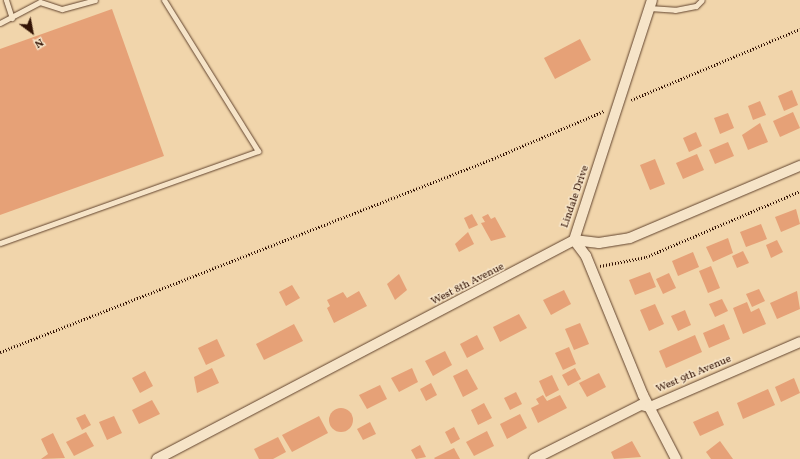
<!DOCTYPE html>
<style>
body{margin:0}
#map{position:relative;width:800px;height:459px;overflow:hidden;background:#f1d5ab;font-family:Vollkorn,serif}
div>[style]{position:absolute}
.building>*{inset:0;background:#e6a177}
.round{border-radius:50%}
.path>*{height:2.5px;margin-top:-1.25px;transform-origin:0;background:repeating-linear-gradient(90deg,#331305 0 1px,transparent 0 3px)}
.roads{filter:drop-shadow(0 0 1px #62442e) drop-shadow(0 0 1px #62442e)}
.lane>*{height:5px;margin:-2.5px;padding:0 2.5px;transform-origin:2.5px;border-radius:2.5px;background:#f6e4c8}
.street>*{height:10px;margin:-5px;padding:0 5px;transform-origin:5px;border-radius:5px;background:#f6e4c8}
span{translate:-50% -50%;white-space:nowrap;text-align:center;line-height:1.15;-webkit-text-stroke:3px #f6e4c8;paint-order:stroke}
.street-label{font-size:11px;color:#331305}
.north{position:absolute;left:12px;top:12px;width:40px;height:40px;-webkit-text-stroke:3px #f6e4c8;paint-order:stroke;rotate:148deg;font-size:11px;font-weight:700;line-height:16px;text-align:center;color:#331305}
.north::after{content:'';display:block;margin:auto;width:14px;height:18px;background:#331305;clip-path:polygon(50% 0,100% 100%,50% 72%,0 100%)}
</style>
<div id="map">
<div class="building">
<div style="clip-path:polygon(112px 9px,164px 156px,0 215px,0 49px)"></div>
<div style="clip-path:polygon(580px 39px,591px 60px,555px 79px,544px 58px)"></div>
<div style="clip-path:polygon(792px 90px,798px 105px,784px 111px,778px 96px)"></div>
<div style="clip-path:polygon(760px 101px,766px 115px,753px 120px,748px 106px)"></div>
<div style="clip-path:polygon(793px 112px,800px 128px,780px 137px,773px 121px)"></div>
<div style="clip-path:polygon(728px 113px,734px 128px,720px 134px,714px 118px)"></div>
<div style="clip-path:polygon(760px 123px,768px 142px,748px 150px,742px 135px)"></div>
<div style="clip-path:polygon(696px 132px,702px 146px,689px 152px,683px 138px)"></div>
<div style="clip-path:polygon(728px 142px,734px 156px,715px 164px,709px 150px)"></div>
<div style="clip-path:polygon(697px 154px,704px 170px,683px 179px,676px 163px)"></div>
<div style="clip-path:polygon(655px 159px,665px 184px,650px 190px,640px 165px)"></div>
<div style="clip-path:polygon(796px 209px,800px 224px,781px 232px,775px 217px)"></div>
<div style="clip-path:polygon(472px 214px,478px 225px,469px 229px,464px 218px)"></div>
<div style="clip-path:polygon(488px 214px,491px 219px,495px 217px,506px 237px,491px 241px,481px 223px,485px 222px,482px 217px)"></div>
<div style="clip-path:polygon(761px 224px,767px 239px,746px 247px,740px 232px)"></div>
<div style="clip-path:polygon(468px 232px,474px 244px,459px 252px,455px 244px)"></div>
<div style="clip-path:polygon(728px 238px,733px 253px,713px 262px,706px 247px)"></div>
<div style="clip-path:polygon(777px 240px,783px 252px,771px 258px,766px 245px)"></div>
<div style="clip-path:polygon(743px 251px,749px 263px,737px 268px,732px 256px)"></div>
<div style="clip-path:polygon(693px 252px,699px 267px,678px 276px,672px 261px)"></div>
<div style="clip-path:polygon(711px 266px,720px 288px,708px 293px,699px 271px)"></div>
<div style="clip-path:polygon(650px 272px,656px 287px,635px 295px,629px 280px)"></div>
<div style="clip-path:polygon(669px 273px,676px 288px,663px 294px,656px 279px)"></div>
<div style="clip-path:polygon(399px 274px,407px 290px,395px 300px,387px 284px)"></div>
<div style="clip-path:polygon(292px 285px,300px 298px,286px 306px,279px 292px)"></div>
<div style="clip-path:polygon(759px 289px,765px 301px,752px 307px,746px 294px)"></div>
<div style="clip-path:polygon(564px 290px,571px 304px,551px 315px,543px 300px)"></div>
<div style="clip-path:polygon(359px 291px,367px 306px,334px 323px,327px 308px,330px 306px,327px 300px,343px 292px,347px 298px)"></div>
<div style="clip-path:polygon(797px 291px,800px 309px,777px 319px,770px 303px)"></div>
<div style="clip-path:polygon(722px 299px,728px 311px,715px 317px,709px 304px)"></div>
<div style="clip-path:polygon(747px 302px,751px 312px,759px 308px,766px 324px,743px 334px,733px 308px)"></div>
<div style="clip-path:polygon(655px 304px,664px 324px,649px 331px,640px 310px)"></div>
<div style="clip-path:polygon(685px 310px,691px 325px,678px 331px,671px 316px)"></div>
<div style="clip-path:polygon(519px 314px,527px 328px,500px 342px,493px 327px)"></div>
<div style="clip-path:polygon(580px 323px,589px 344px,574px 350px,565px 329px)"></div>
<div style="clip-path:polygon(294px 324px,303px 341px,264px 360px,256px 344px)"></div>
<div style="clip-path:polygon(724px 324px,730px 339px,709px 348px,703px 333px)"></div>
<div style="clip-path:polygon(477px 335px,484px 349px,467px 358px,460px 344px)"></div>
<div style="clip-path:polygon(695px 335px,702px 352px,666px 368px,659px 351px)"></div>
<div style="clip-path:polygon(217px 339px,225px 356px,206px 365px,198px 348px)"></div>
<div style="clip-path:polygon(569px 347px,576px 364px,563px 370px,555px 353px)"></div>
<div style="clip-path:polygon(445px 351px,452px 365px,433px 376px,425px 361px)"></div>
<div style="clip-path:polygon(212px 368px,219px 383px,197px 393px,194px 377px)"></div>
<div style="clip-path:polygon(412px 368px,418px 382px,399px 392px,391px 378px)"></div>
<div style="clip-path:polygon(575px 368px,581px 379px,568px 386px,562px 375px)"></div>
<div style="clip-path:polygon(467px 369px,478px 389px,463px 397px,453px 376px)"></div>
<div style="clip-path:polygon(145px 371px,153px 386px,140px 393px,132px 378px)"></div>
<div style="clip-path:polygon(599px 373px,606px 387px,587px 397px,579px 383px)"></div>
<div style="clip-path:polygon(552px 375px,559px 390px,546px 397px,539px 381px)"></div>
<div style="clip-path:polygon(794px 378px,800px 393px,781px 402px,775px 387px)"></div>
<div style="clip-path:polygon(431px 383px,437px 395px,426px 401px,420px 389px)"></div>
<div style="clip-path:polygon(380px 385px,387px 399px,367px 409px,359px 395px)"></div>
<div style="clip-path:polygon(768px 389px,775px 405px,743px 419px,737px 403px)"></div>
<div style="clip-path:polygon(516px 392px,522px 404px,510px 410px,504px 398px)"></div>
<div style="clip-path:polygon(543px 395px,547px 401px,560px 395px,567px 408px,538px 423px,531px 408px,539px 404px,536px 399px)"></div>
<div style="clip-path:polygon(152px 400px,160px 414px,139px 424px,132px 410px)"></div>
<div style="clip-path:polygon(484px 403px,492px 418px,478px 425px,471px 410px)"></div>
<div class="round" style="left:329px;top:408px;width:24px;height:24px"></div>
<div style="clip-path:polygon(718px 411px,724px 425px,700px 436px,693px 422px)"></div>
<div style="clip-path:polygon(85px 414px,91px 425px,82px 430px,76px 418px)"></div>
<div style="clip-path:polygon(520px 414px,527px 428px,507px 439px,500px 424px)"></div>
<div style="clip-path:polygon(114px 416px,122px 433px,107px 440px,99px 422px)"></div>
<div style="clip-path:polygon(319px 416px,328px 433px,292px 452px,282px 435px)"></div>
<div style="clip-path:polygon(370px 422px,376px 434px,363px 440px,357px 429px)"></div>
<div style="clip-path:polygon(454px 427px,460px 439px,451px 444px,445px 432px)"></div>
<div style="clip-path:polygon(487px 431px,494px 446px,474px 456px,466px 442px)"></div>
<div style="clip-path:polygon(86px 432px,94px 446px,74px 456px,66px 442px)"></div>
<div style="clip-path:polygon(53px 433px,65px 458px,41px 459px,48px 454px,41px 439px)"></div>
<div style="clip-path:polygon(278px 437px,286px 452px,273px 459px,259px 459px,254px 449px)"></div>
<div style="clip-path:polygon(632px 441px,641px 457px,614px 459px,611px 452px)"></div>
<div style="clip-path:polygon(720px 441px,733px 459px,711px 459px,706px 452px)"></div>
<div style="clip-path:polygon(420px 445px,426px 457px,416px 459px,411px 450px)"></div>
<div style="clip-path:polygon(454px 448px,460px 459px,435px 459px,434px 458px)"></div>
</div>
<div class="path">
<div style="left:631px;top:100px;width:183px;rotate:-22.8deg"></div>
<div style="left:600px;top:266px;width:47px;rotate:-11.1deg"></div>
<div style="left:646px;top:257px;width:168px;rotate:-23.2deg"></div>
<div style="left:0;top:352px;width:529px;rotate:-21.42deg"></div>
<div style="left:492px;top:159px;width:122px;rotate:-23.2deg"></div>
</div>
<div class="roads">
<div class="lane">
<div style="left:6px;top:0;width:19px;rotate:72deg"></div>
<div style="left:40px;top:2px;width:23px;rotate:18deg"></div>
<div style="left:62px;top:9px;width:34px;rotate:-15deg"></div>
<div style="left:649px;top:8px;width:26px;rotate:4deg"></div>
<div style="left:675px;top:10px;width:21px;rotate:-11deg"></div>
<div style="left:696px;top:6px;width:8px;rotate:-45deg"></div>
<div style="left:0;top:23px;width:45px;rotate:-27.7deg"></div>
<div style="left:0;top:243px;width:274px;rotate:-19.6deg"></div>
<div style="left:258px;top:151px;width:178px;rotate:-121.9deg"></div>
</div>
<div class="street">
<div style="left:574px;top:240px;width:252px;rotate:-72deg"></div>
<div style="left:574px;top:240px;width:20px;rotate:53deg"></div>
<div style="left:586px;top:256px;width:150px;rotate:67.7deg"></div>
<div style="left:643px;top:395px;width:72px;rotate:62.7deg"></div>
<div style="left:157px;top:459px;width:471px;rotate:-27.7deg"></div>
<div style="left:574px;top:240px;width:25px;rotate:7deg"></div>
<div style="left:599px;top:243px;width:31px;rotate:-9deg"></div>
<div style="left:630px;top:238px;width:185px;rotate:-23deg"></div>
<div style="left:534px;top:459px;width:120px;rotate:-26.8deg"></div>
<div style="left:641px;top:405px;width:9px;rotate:13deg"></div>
<div style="left:650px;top:407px;width:163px;rotate:-23.4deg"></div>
</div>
</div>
<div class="street-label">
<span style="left:576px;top:197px;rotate:-71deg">Lindale Drive</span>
<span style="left:468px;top:285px;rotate:-27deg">West 8th Avenue</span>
<span style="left:694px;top:375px;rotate:-23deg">West 9th Avenue</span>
</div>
<div class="north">N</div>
</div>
